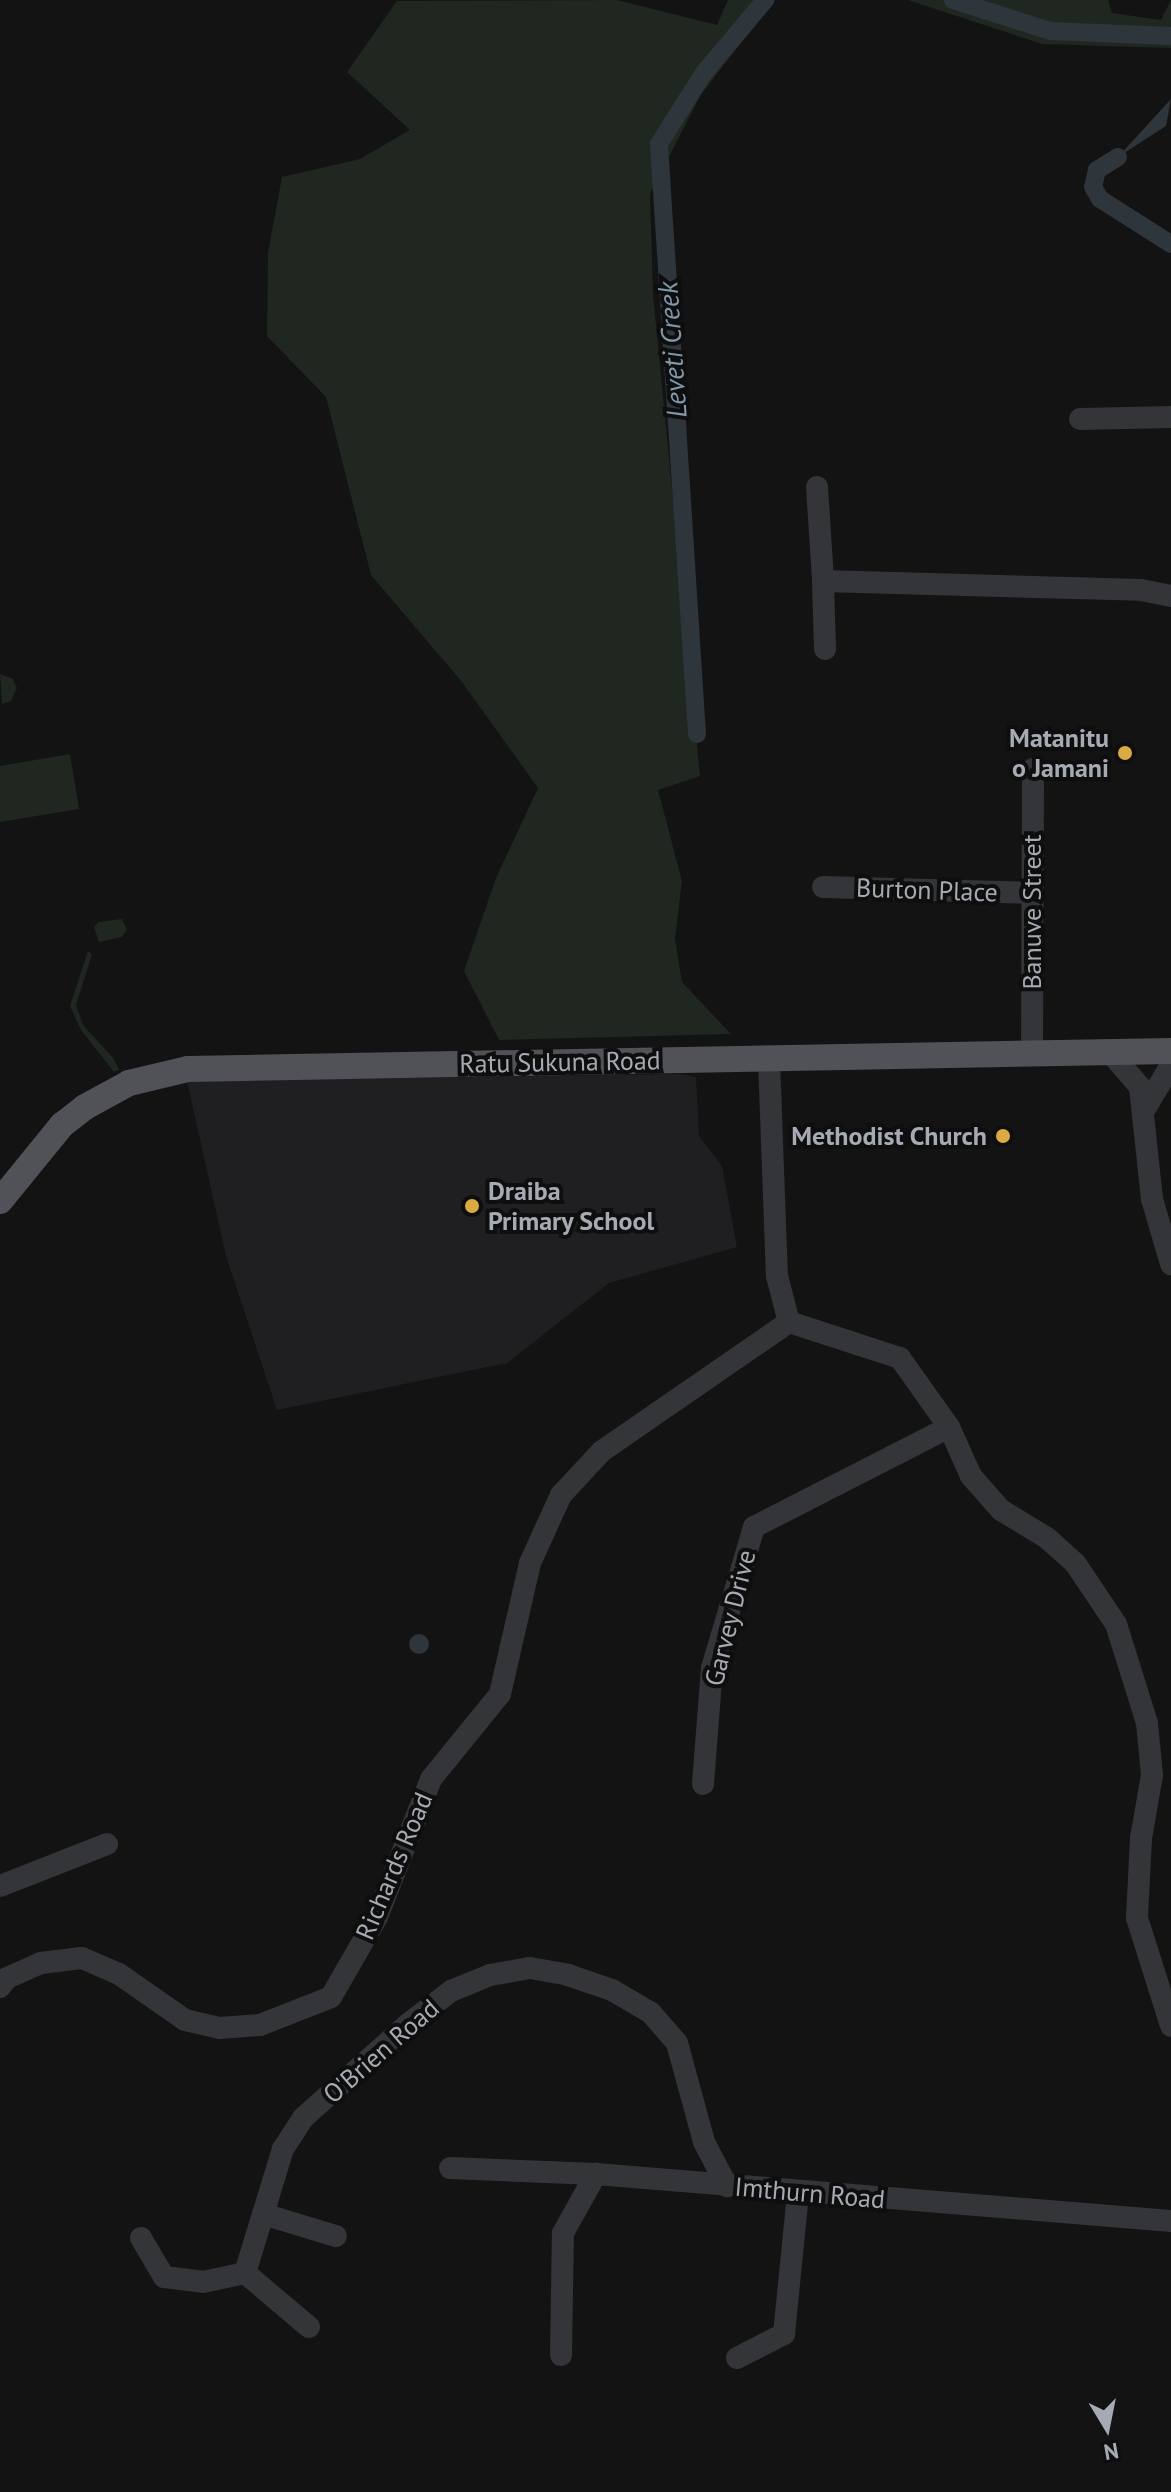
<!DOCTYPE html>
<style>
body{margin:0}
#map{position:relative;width:1171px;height:2492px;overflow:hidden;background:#131314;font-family:"PT Sans",sans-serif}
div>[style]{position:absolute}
.built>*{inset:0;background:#1f1f21}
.green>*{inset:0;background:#202620}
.water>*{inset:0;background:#2e353b}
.round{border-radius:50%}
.canal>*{height:18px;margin:-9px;padding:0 9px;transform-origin:9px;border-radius:9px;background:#2e353b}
.minor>*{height:22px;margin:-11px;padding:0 11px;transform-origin:11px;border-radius:11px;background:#343539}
.major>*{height:26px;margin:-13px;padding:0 13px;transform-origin:13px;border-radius:13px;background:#515257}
.dots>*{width:22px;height:22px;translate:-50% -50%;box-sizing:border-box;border:4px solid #0e0e0f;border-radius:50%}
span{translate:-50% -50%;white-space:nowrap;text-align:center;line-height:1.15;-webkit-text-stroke:8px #0e0e0f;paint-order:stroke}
.poi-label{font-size:26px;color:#a6aab3;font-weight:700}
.right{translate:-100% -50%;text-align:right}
.left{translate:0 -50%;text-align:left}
.street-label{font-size:26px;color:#a6aab3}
.water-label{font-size:28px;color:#8197aa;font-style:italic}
.north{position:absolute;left:1067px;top:2388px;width:80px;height:80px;-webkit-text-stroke:6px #0e0e0f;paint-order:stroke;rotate:170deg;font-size:22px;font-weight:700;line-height:32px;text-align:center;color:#a6aab3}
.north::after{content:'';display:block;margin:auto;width:28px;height:36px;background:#a6aab3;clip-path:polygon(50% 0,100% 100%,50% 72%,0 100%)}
</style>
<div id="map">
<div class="built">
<div style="clip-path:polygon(680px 1074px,696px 1077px,699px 1136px,722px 1166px,737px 1247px,609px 1283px,507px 1363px,277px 1410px,226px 1256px,187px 1081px)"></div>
</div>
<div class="green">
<div style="clip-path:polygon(617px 0,717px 25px,728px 0,774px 0,700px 96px,650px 194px,653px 294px,700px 776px,658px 790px,682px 881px,675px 938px,682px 982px,731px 1034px,499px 1040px,464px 971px,496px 878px,538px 788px,462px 682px,371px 575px,326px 397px,267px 336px,268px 253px,282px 177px,360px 159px,410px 130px,347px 72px,397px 1px)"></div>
<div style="clip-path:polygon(908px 0,1108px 0,1112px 13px,1161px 20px,1171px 0,1171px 48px,1042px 44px)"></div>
<div style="clip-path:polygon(0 674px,13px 679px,17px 688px,11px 701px,2px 704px)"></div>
<div style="clip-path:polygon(70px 754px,79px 809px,0 822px,0 766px)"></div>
<div style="clip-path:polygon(122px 919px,127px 930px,122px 937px,99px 942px,94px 927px,98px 922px)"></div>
<div style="clip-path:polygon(88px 951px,92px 954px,76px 1005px,83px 1025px,114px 1059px,119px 1070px,114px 1072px,81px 1030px,70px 1006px)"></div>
</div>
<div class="water">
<div style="clip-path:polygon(1171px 99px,1166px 126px,1118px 157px)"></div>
<div class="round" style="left:409px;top:1634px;width:20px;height:20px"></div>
</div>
<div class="canal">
<div style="left:953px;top:0;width:102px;rotate:17.7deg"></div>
<div style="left:1050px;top:31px;width:121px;rotate:2.4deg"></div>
<div style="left:1118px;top:157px;width:25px;rotate:148deg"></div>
<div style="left:1097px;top:170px;width:17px;rotate:103deg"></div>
<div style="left:1093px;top:187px;width:14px;rotate:60deg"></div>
<div style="left:1100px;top:199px;width:84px;rotate:32.4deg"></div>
<div style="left:697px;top:734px;width:591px;rotate:-93.69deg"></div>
<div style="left:659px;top:144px;width:83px;rotate:-57.8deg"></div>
<div style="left:703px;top:74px;width:97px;rotate:-50deg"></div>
</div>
<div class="minor">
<div style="left:1080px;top:419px;width:91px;rotate:-1.3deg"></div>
<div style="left:817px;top:487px;width:94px;rotate:86.3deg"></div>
<div style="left:825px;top:649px;width:68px;rotate:-91.7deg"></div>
<div style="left:823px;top:581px;width:318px;rotate:1.6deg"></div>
<div style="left:1141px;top:590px;width:31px;rotate:11deg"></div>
<div style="left:823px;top:887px;width:209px;rotate:1.6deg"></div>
<div style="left:1110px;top:1052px;width:46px;rotate:49.4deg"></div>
<div style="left:1140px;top:1087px;width:113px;rotate:83.9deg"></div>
<div style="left:1152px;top:1199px;width:68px;rotate:73.7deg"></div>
<div style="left:1032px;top:1054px;width:285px;rotate:-89.8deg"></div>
<div style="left:769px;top:1060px;width:216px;rotate:87.9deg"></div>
<div style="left:777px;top:1276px;width:48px;rotate:75.4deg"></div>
<div style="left:789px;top:1322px;width:117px;rotate:18deg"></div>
<div style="left:900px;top:1358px;width:85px;rotate:54.6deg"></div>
<div style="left:949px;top:1427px;width:54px;rotate:65.8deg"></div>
<div style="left:971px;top:1476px;width:45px;rotate:48.6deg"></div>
<div style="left:1001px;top:1510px;width:54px;rotate:31.3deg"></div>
<div style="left:1047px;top:1538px;width:38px;rotate:42deg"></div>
<div style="left:1075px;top:1563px;width:73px;rotate:56.1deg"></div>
<div style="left:1116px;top:1624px;width:104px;rotate:72.6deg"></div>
<div style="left:1147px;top:1723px;width:52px;rotate:84.5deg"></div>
<div style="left:1152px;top:1775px;width:64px;rotate:99.9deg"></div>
<div style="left:1141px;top:1838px;width:80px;rotate:92.9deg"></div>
<div style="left:1137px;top:1918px;width:113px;rotate:72.5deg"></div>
<div style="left:1146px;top:1107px;width:49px;rotate:-59.2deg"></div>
<div style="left:703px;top:1784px;width:116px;rotate:-85.6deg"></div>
<div style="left:712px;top:1668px;width:147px;rotate:-73.4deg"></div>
<div style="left:754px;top:1527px;width:219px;rotate:-27.1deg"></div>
<div style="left:0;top:1886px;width:115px;rotate:-21.4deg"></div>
<div style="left:0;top:1987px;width:11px;rotate:-52deg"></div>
<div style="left:7px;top:1978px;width:37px;rotate:-24deg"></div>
<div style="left:41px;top:1963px;width:41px;rotate:-7deg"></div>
<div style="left:82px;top:1958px;width:40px;rotate:23.4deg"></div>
<div style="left:119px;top:1974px;width:80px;rotate:34.9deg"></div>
<div style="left:185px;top:2020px;width:35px;rotate:13deg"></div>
<div style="left:219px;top:2028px;width:41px;rotate:-4.2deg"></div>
<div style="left:260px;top:2025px;width:76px;rotate:-21.5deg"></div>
<div style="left:331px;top:1997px;width:92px;rotate:-60.1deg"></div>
<div style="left:377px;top:1917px;width:148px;rotate:-68.6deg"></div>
<div style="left:431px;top:1779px;width:109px;rotate:-50.9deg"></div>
<div style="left:500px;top:1694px;width:134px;rotate:-77.1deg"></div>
<div style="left:530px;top:1563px;width:75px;rotate:-65.5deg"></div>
<div style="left:561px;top:1495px;width:60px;rotate:-47deg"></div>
<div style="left:602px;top:1451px;width:227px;rotate:-34.6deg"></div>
<div style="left:450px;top:2168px;width:146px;rotate:2.4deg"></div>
<div style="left:596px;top:2174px;width:577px;rotate:4.67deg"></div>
<div style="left:263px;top:2214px;width:76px;rotate:16.8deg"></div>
<div style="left:141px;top:2238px;width:45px;rotate:59.5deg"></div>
<div style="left:164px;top:2277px;width:39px;rotate:7deg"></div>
<div style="left:203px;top:2282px;width:43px;rotate:-12.1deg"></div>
<div style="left:309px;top:2327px;width:84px;rotate:-139.8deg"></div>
<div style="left:245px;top:2273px;width:130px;rotate:-73deg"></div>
<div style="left:283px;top:2149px;width:37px;rotate:-57deg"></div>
<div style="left:303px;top:2118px;width:141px;rotate:-41.8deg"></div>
<div style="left:408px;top:2024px;width:54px;rotate:-37.5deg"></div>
<div style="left:451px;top:1991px;width:42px;rotate:-22.3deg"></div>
<div style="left:490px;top:1975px;width:41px;rotate:-9.9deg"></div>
<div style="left:530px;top:1968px;width:39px;rotate:10deg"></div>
<div style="left:568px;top:1975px;width:46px;rotate:18.8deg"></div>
<div style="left:612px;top:1990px;width:45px;rotate:30.5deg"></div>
<div style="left:651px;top:2013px;width:40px;rotate:49deg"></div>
<div style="left:677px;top:2043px;width:103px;rotate:74.7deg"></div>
<div style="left:704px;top:2142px;width:50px;rotate:62.4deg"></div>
<div style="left:561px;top:2355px;width:122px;rotate:-89.1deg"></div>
<div style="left:563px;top:2233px;width:68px;rotate:-60.8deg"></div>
<div style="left:737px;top:2358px;width:53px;rotate:-27.1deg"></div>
<div style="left:784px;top:2334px;width:141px;rotate:-84.3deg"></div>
</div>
<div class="major">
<div style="left:0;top:1201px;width:98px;rotate:-50.8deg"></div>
<div style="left:62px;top:1125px;width:29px;rotate:-38deg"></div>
<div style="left:85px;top:1107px;width:50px;rotate:-28.6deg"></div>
<div style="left:129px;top:1083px;width:61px;rotate:-13.3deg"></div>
<div style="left:188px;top:1069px;width:983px;rotate:-1.05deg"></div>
</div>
<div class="dots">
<div style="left:1125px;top:753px;background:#dcaa43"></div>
<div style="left:1003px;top:1136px;background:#dcaa43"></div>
<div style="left:472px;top:1206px;background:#dcaa43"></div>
</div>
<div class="poi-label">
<span class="right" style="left:1109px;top:753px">Matanitu<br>o Jamani</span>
<span class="right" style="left:987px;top:1136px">Methodist Church</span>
<span class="left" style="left:488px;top:1206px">Draiba<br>Primary School</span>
</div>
<div class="street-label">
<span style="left:927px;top:890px;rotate:2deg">Burton Place</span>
<span style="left:1032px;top:912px;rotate:-90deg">Banuve Street</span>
<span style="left:560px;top:1062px;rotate:-1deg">Ratu Sukuna Road</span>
<span style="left:730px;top:1618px;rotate:-76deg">Garvey Drive</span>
<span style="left:394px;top:1866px;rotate:-67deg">Richards Road</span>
<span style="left:381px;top:2051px;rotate:-41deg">O'Brien Road</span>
<span style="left:810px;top:2193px;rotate:5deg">Imthurn Road</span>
</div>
<div class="water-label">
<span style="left:672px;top:350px;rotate:-94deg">Leveti Creek</span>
</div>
<div class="north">N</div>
</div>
